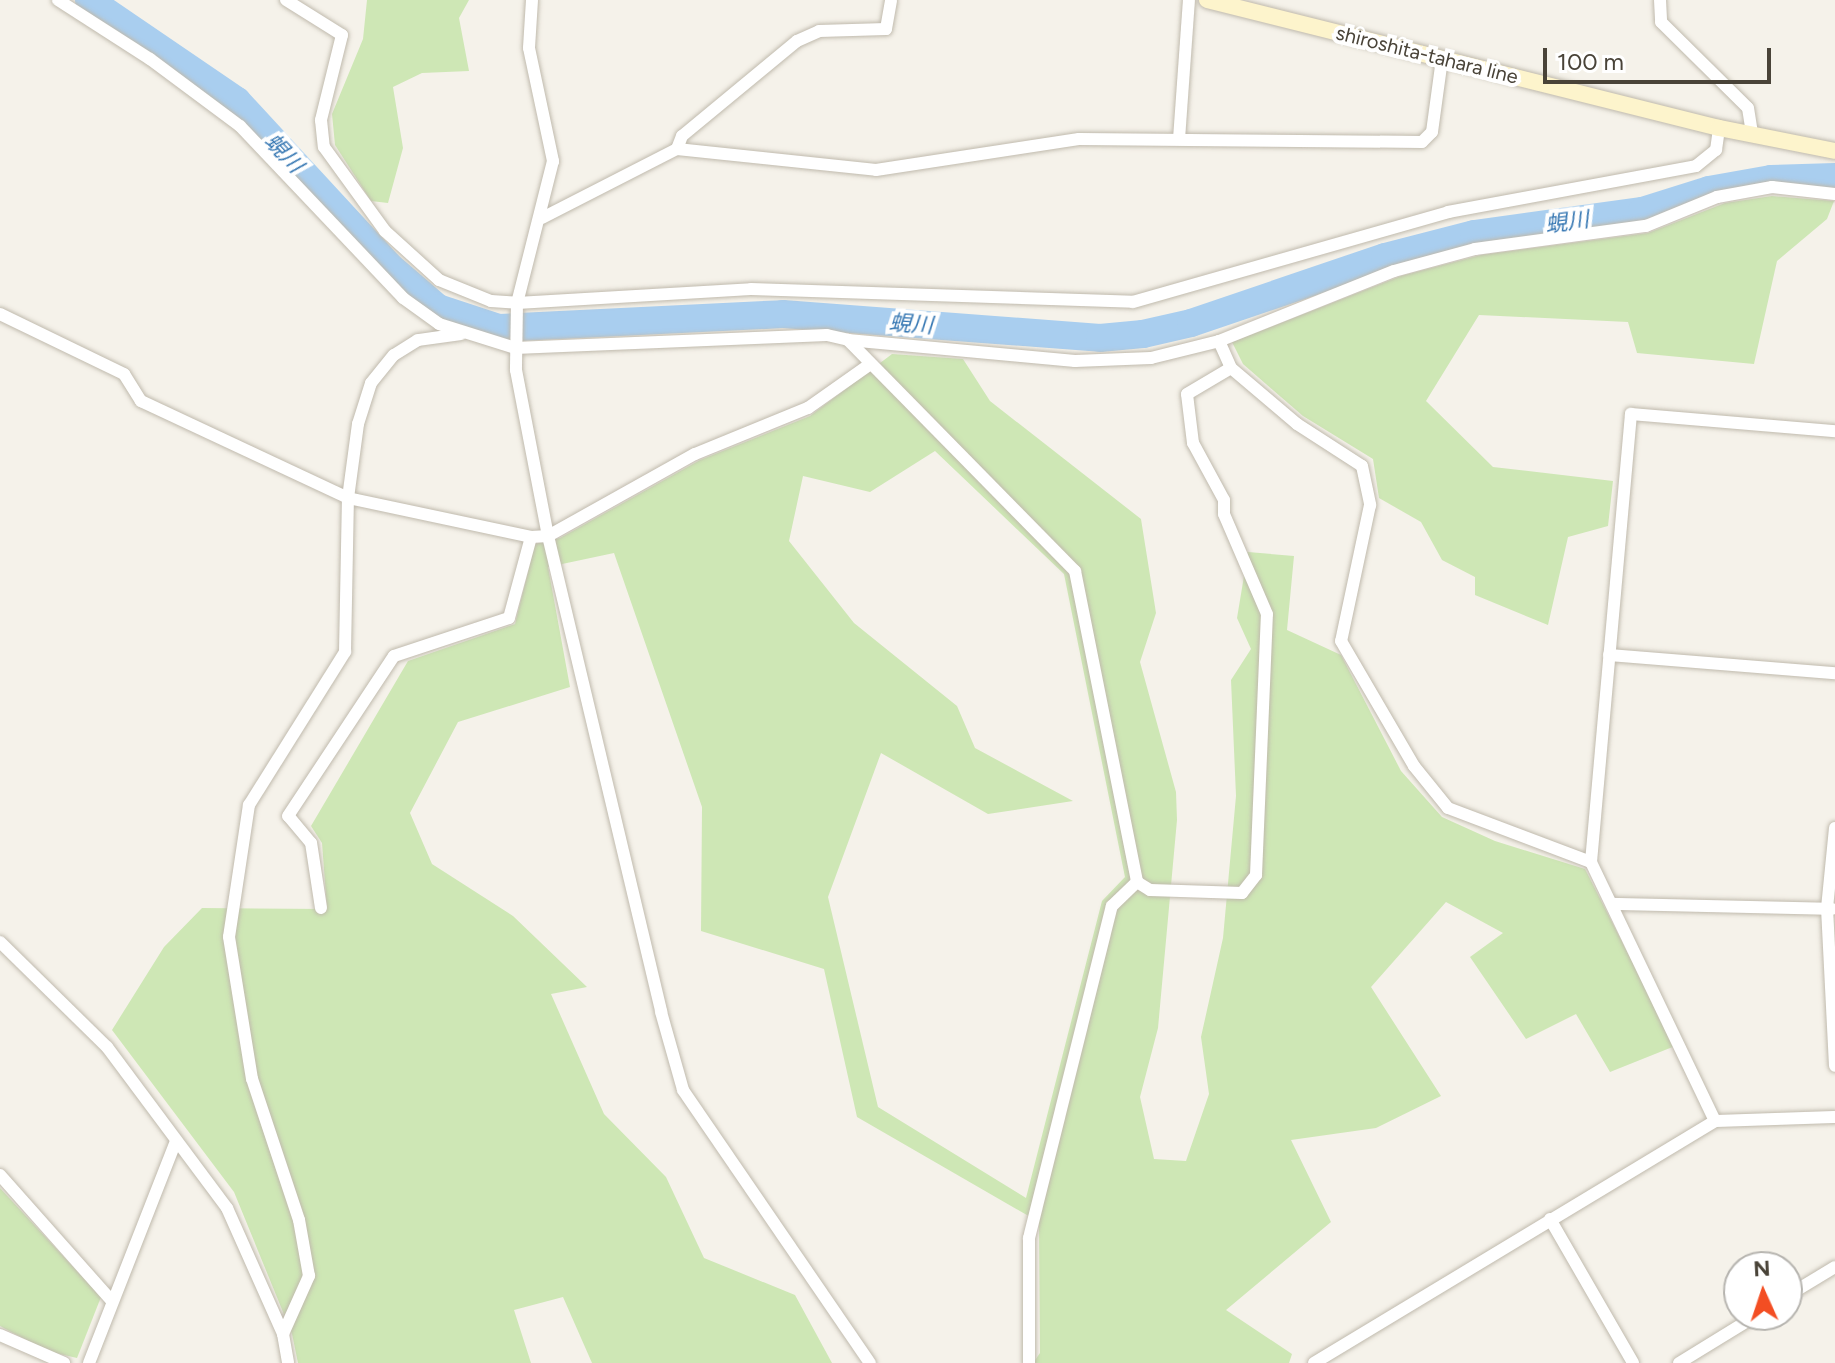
<!DOCTYPE html>
<meta charset="utf-8">
<style>
body{margin:0}
#map{position:relative;width:1835px;height:1363px;overflow:hidden;background:#f5f2ea;font-family:Figtree,"Noto Sans JP",sans-serif}
div>[style]{position:absolute}
.green>*{inset:0;background:#cee7b5}
.river>*{height:28px;margin:-14px;padding:0 14px;transform-origin:14px;border-radius:14px;background:#a9ceef}
.roads{filter:drop-shadow(0 0 2px #c0baad) drop-shadow(0 0 2px #c0baad)}
.street>*{height:12px;margin:-6px;padding:0 6px;transform-origin:6px;border-radius:6px;background:#fff}
.secondary>*{height:16px;margin:-8px;padding:0 8px;transform-origin:8px;border-radius:8px;background:#fdf4cc}
span{translate:-50% -50%;white-space:nowrap;text-align:center;line-height:1.15;-webkit-text-stroke:8px #fff;paint-order:stroke}
.street-label{font-size:20px;color:#494338}
.water-label{font-size:22px;color:#3476b2;font-style:italic}
.north{position:absolute;left:1723px;top:1251px;width:80px;height:80px;box-sizing:border-box;background:#fff;border:2px solid #b6b4af;border-radius:50%;rotate:357deg;font-size:22px;font-weight:700;line-height:32px;text-align:center;color:#494338}
.north::after{content:'';display:block;margin:auto;width:28px;height:36px;background:#f34e23;clip-path:polygon(50% 0,100% 100%,50% 72%,0 100%)}
.scale{position:absolute;left:1543px;top:48px;width:228px;height:36px;box-sizing:border-box;border:4px solid #494338;border-top:0;padding-left:10px;font-size:24px;line-height:28px;white-space:nowrap;color:#494338;-webkit-text-stroke:6px #fff;paint-order:stroke}
</style>
<div id="map">
<div class="green">
<div style="clip-path:polygon(367px 0,469px 0,459px 18px,469px 71px,422px 73px,393px 87px,403px 148px,388px 203px,371px 201px,335px 145px,332px 114px,363px 39px)"></div>
<div style="clip-path:polygon(1772px 196px,1834px 201px,1827px 219px,1777px 261px,1754px 364px,1637px 353px,1628px 322px,1479px 315px,1426px 401px,1493px 467px,1613px 481px,1608px 526px,1568px 537px,1548px 625px,1475px 595px,1475px 577px,1442px 560px,1421px 522px,1379px 498px,1373px 459px,1303px 416px,1243px 364px,1232px 342px,1401px 276px,1481px 255px,1648px 233px,1725px 203px)"></div>
<div style="clip-path:polygon(evenodd,892px 354px,963px 359px,990px 401px,1141px 519px,1156px 613px,1140px 662px,1176px 792px,1177px 820px,1158px 1028px,1140px 1097px,1154px 1159px,1186px 1161px,1209px 1094px,1201px 1037px,1223px 938px,1236px 796px,1231px 680px,1251px 649px,1237px 618px,1248px 552px,1294px 556px,1287px 630px,1341px 655px,1401px 771px,1442px 817px,1495px 841px,1585px 869px,1675px 1046px,1610px 1072px,1576px 1014px,1526px 1039px,1470px 957px,1503px 933px,1446px 902px,1371px 987px,1441px 1096px,1376px 1128px,1291px 1140px,1331px 1222px,1226px 1310px,1292px 1354px,1289px 1363px,1033px 1363px,1040px 1353px,1039px 1222px,857px 1117px,824px 969px,701px 931px,702px 807px,614px 553px,548px 567px,570px 687px,458px 722px,410px 813px,432px 864px,513px 916px,587px 987px,551px 994px,604px 1114px,666px 1177px,704px 1258px,795px 1295px,832px 1363px,592px 1363px,563px 1297px,514px 1310px,531px 1363px,298px 1363px,292px 1334px,234px 1192px,112px 1030px,164px 947px,202px 908px,327px 909px,322px 843px,311px 826px,408px 661px,515px 624px,535px 544px,560px 538px,700px 460px,810px 416px,892px 354px,935px 451px,1064px 574px,1125px 877px,1102px 901px,1026px 1198px,878px 1107px,828px 897px,881px 753px,988px 814px,1073px 801px,975px 748px,957px 706px,854px 623px,789px 541px,803px 476px,870px 492px,935px 451px)"></div>
<div style="clip-path:polygon(0 1188px,101px 1297px,77px 1358px,47px 1351px,0 1326px)"></div>
</div>
<div class="river">
<div style="left:89px;top:0;width:179px;rotate:34.3deg"></div>
<div style="left:237px;top:101px;width:224px;rotate:47.3deg"></div>
<div style="left:389px;top:266px;width:65px;rotate:40.6deg"></div>
<div style="left:438px;top:308px;width:64px;rotate:18.2deg"></div>
<div style="left:499px;top:328px;width:284px;rotate:-2.8deg"></div>
<div style="left:783px;top:314px;width:318px;rotate:4.3deg"></div>
<div style="left:1100px;top:338px;width:43px;rotate:-5.3deg"></div>
<div style="left:1143px;top:334px;width:49px;rotate:-12.9deg"></div>
<div style="left:1191px;top:323px;width:205px;rotate:-18.8deg"></div>
<div style="left:1385px;top:257px;width:92px;rotate:-14.5deg"></div>
<div style="left:1474px;top:234px;width:170px;rotate:-7.8deg"></div>
<div style="left:1642px;top:211px;width:70px;rotate:-17.4deg"></div>
<div style="left:1709px;top:190px;width:63px;rotate:-10.1deg"></div>
<div style="left:1771px;top:179px;width:64px;rotate:-1.8deg"></div>
</div>
<div class="roads">
<div class="street">
<div style="left:58px;top:0;width:109px;rotate:32.7deg"></div>
<div style="left:150px;top:59px;width:112px;rotate:36.7deg"></div>
<div style="left:240px;top:126px;width:237px;rotate:46.5deg"></div>
<div style="left:403px;top:298px;width:44px;rotate:35.8deg"></div>
<div style="left:439px;top:324px;width:80px;rotate:17.5deg"></div>
<div style="left:515px;top:348px;width:312px;rotate:-2.4deg"></div>
<div style="left:827px;top:335px;width:22px;rotate:13deg"></div>
<div style="left:848px;top:340px;width:324px;rotate:45.5deg"></div>
<div style="left:1075px;top:571px;width:317px;rotate:78.7deg"></div>
<div style="left:1137px;top:882px;width:15px;rotate:32deg"></div>
<div style="left:1150px;top:890px;width:92px;rotate:1.9deg"></div>
<div style="left:1242px;top:893px;width:23px;rotate:-52deg"></div>
<div style="left:1256px;top:875px;width:261px;rotate:-87.6deg"></div>
<div style="left:1267px;top:614px;width:109px;rotate:-113.3deg"></div>
<div style="left:1224px;top:514px;width:14px;rotate:-90deg"></div>
<div style="left:1224px;top:500px;width:65px;rotate:-118.5deg"></div>
<div style="left:1193px;top:443px;width:49px;rotate:-97deg"></div>
<div style="left:1187px;top:394px;width:51px;rotate:-30.6deg"></div>
<div style="left:286px;top:0;width:66px;rotate:32deg"></div>
<div style="left:342px;top:35px;width:88px;rotate:103.9deg"></div>
<div style="left:321px;top:120px;width:27px;rotate:84deg"></div>
<div style="left:324px;top:147px;width:104px;rotate:54deg"></div>
<div style="left:385px;top:231px;width:73px;rotate:42.2deg"></div>
<div style="left:439px;top:280px;width:56px;rotate:22deg"></div>
<div style="left:491px;top:301px;width:26px;rotate:4deg"></div>
<div style="left:517px;top:303px;width:234px;rotate:-3.4deg"></div>
<div style="left:751px;top:289px;width:382px;rotate:1.9deg"></div>
<div style="left:1133px;top:302px;width:328px;rotate:-15.9deg"></div>
<div style="left:1448px;top:212px;width:252px;rotate:-10.5deg"></div>
<div style="left:1696px;top:166px;width:26px;rotate:-39deg"></div>
<div style="left:1716px;top:150px;width:22px;rotate:-82deg"></div>
<div style="left:532px;top:0;width:48px;rotate:93.6deg"></div>
<div style="left:529px;top:48px;width:116px;rotate:78deg"></div>
<div style="left:553px;top:161px;width:146px;rotate:104.2deg"></div>
<div style="left:517px;top:303px;width:67px;rotate:90.9deg"></div>
<div style="left:516px;top:370px;width:169px;rotate:79.1deg"></div>
<div style="left:548px;top:536px;width:489px;rotate:76.6deg"></div>
<div style="left:661px;top:1012px;width:81px;rotate:74.2deg"></div>
<div style="left:683px;top:1090px;width:331px;rotate:55.6deg"></div>
<div style="left:1660px;top:0;width:22px;rotate:87deg"></div>
<div style="left:1661px;top:22px;width:122px;rotate:44.7deg"></div>
<div style="left:1748px;top:108px;width:26px;rotate:81deg"></div>
<div style="left:1179px;top:139px;width:139px;rotate:-85.9deg"></div>
<div style="left:677px;top:149px;width:14px;rotate:-69deg"></div>
<div style="left:682px;top:136px;width:149px;rotate:-39.6deg"></div>
<div style="left:797px;top:41px;width:24px;rotate:-24deg"></div>
<div style="left:819px;top:31px;width:67px;rotate:-1.7deg"></div>
<div style="left:886px;top:29px;width:29px;rotate:-80deg"></div>
<div style="left:542px;top:218px;width:152px;rotate:-27.1deg"></div>
<div style="left:677px;top:149px;width:200px;rotate:6deg"></div>
<div style="left:876px;top:170px;width:205px;rotate:-8.7deg"></div>
<div style="left:1079px;top:139px;width:343px;rotate:0.5deg"></div>
<div style="left:1422px;top:142px;width:14px;rotate:-45deg"></div>
<div style="left:1432px;top:132px;width:74px;rotate:-82.2deg"></div>
<div style="left:0;top:314px;width:138px;rotate:25.8deg"></div>
<div style="left:124px;top:374px;width:32px;rotate:58deg"></div>
<div style="left:141px;top:401px;width:229px;rotate:25.1deg"></div>
<div style="left:348px;top:498px;width:187px;rotate:12deg"></div>
<div style="left:531px;top:537px;width:17px;rotate:-3deg"></div>
<div style="left:548px;top:536px;width:168px;rotate:-29.2deg"></div>
<div style="left:695px;top:454px;width:122px;rotate:-22.2deg"></div>
<div style="left:808px;top:408px;width:75px;rotate:-35.2deg"></div>
<div style="left:848px;top:340px;width:228px;rotate:5.3deg"></div>
<div style="left:1075px;top:361px;width:76px;rotate:-2.3deg"></div>
<div style="left:1151px;top:358px;width:70px;rotate:-14deg"></div>
<div style="left:1219px;top:341px;width:188px;rotate:-21.8deg"></div>
<div style="left:1394px;top:271px;width:84px;rotate:-15.2deg"></div>
<div style="left:1475px;top:249px;width:173px;rotate:-7.7deg"></div>
<div style="left:1646px;top:226px;width:77px;rotate:-22.2deg"></div>
<div style="left:1717px;top:197px;width:56px;rotate:-10.3deg"></div>
<div style="left:1772px;top:187px;width:63px;rotate:6.3deg"></div>
<div style="left:1219px;top:341px;width:30px;rotate:66deg"></div>
<div style="left:1231px;top:368px;width:87px;rotate:40.3deg"></div>
<div style="left:1297px;top:424px;width:77px;rotate:32.9deg"></div>
<div style="left:1362px;top:466px;width:40px;rotate:78deg"></div>
<div style="left:1370px;top:505px;width:139px;rotate:102deg"></div>
<div style="left:1341px;top:641px;width:145px;rotate:59.7deg"></div>
<div style="left:1414px;top:766px;width:54px;rotate:51deg"></div>
<div style="left:1448px;top:808px;width:153px;rotate:20.7deg"></div>
<div style="left:1609px;top:655px;width:227px;rotate:4.6deg"></div>
<div style="left:1835px;top:828px;width:80px;rotate:95.7deg"></div>
<div style="left:1827px;top:908px;width:158px;rotate:87.1deg"></div>
<div style="left:1614px;top:904px;width:218px;rotate:1.3deg"></div>
<div style="left:321px;top:908px;width:66px;rotate:-98.7deg"></div>
<div style="left:311px;top:843px;width:35px;rotate:-130deg"></div>
<div style="left:288px;top:816px;width:192px;rotate:-56.5deg"></div>
<div style="left:394px;top:656px;width:121px;rotate:-18.3deg"></div>
<div style="left:509px;top:618px;width:84px;rotate:-74.8deg"></div>
<div style="left:0;top:942px;width:150px;rotate:44.5deg"></div>
<div style="left:107px;top:1047px;width:201px;rotate:53.3deg"></div>
<div style="left:227px;top:1208px;width:138px;rotate:66deg"></div>
<div style="left:283px;top:1334px;width:29px;rotate:80deg"></div>
<div style="left:1715px;top:1121px;width:287px;rotate:-115.6deg"></div>
<div style="left:1591px;top:862px;width:450px;rotate:-84.9deg"></div>
<div style="left:1631px;top:414px;width:205px;rotate:4.8deg"></div>
<div style="left:0;top:1175px;width:169px;rotate:48.4deg"></div>
<div style="left:1550px;top:1219px;width:166px;rotate:60deg"></div>
<div style="left:1787px;top:1296px;width:56px;rotate:-31.1deg"></div>
<div style="left:283px;top:1334px;width:64px;rotate:-65.9deg"></div>
<div style="left:309px;top:1276px;width:57px;rotate:-100.1deg"></div>
<div style="left:299px;top:1220px;width:149px;rotate:-108.4deg"></div>
<div style="left:252px;top:1079px;width:144px;rotate:-99.2deg"></div>
<div style="left:229px;top:937px;width:134px;rotate:-81.4deg"></div>
<div style="left:249px;top:805px;width:181px;rotate:-57.9deg"></div>
<div style="left:345px;top:652px;width:154px;rotate:-88.9deg"></div>
<div style="left:348px;top:498px;width:75px;rotate:-82.3deg"></div>
<div style="left:358px;top:424px;width:43px;rotate:-72.4deg"></div>
<div style="left:371px;top:383px;width:36px;rotate:-51deg"></div>
<div style="left:394px;top:355px;width:28px;rotate:-32deg"></div>
<div style="left:418px;top:340px;width:43px;rotate:-7.9deg"></div>
<div style="left:0;top:1335px;width:70px;rotate:23.6deg"></div>
<div style="left:89px;top:1363px;width:238px;rotate:-68.6deg"></div>
<div style="left:1029px;top:1363px;width:125px;rotate:-90deg"></div>
<div style="left:1029px;top:1238px;width:342px;rotate:-76deg"></div>
<div style="left:1112px;top:906px;width:35px;rotate:-44deg"></div>
<div style="left:1314px;top:1363px;width:468px;rotate:-31.1deg"></div>
<div style="left:1715px;top:1121px;width:120px;rotate:-1.9deg"></div>
<div style="left:1679px;top:1363px;width:92px;rotate:-31.6deg"></div>
</div>
<div class="secondary">
<div style="left:1207px;top:0;width:528px;rotate:14.04deg"></div>
<div style="left:1719px;top:128px;width:118px;rotate:11.2deg"></div>
</div>
</div>
<div class="street-label">
<span style="left:1427px;top:55px;rotate:14deg">shiroshita-tahara line</span>
</div>
<div class="water-label">
<span style="left:284px;top:153px;rotate:47deg">蜆川</span>
<span style="left:1567px;top:222px;rotate:-8deg">蜆川</span>
<span style="left:911px;top:324px;rotate:4deg">蜆川</span>
</div>
<div class="north">N</div>
<div class="scale">100 m</div>
</div>
